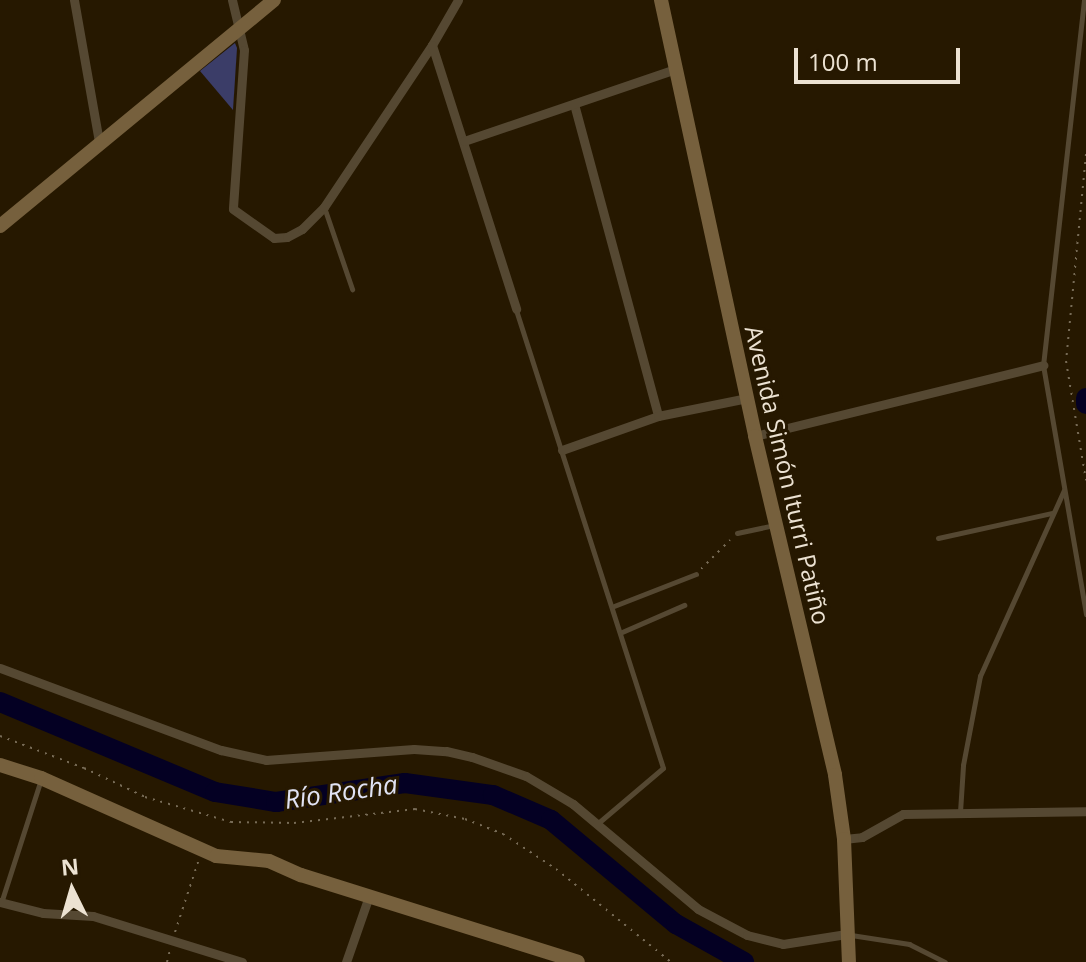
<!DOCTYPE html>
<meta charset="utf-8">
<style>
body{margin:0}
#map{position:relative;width:1086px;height:962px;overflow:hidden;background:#261800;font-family:"Open Sans",sans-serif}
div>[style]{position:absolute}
.green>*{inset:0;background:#3b3d68}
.river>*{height:20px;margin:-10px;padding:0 10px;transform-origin:10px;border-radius:10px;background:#040023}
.path>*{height:2px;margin-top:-1px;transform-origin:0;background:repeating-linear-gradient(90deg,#776b56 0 2px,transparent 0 8px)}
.lane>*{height:5px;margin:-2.5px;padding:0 2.5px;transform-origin:2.5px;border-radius:2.5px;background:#554832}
.street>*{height:9px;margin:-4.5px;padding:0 4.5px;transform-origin:4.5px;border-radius:4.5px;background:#554832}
.secondary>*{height:14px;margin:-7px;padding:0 7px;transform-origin:7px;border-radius:7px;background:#76603d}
span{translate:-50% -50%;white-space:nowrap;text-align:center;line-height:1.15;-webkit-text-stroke:6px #261800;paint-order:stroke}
.street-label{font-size:24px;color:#ece2d2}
.water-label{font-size:26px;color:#e1e3f4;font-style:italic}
.north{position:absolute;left:32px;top:850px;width:80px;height:80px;-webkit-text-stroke:6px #261800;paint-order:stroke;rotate:355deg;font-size:22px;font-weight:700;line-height:32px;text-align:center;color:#ece2d2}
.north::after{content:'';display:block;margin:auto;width:28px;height:36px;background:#ece2d2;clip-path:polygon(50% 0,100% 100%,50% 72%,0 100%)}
.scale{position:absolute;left:794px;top:48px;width:166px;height:36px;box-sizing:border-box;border:4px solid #ece2d2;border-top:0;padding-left:10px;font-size:24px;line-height:28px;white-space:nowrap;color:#ece2d2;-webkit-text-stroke:6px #261800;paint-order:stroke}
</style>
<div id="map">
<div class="green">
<div style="clip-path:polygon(235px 43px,237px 48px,233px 110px,200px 71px)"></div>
</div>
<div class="river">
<div style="left:1086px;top:398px;width:6px;rotate:90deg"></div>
<div style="left:0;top:702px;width:233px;rotate:22.7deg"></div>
<div style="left:215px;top:792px;width:62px;rotate:9.3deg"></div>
<div style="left:276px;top:802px;width:130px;rotate:-8.4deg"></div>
<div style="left:405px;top:783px;width:89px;rotate:7.8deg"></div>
<div style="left:493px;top:795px;width:63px;rotate:23.3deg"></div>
<div style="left:551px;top:820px;width:163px;rotate:39.8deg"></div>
<div style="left:676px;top:924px;width:78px;rotate:29.2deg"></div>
</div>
<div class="path">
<div style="left:1086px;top:154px;width:208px;rotate:95.5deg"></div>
<div style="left:1066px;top:361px;width:121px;rotate:80.5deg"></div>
<div style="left:701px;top:569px;width:41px;rotate:-45deg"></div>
<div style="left:0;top:736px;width:90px;rotate:20.9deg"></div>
<div style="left:84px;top:768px;width:68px;rotate:25.4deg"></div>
<div style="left:145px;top:797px;width:90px;rotate:16.2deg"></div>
<div style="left:231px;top:822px;width:63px;rotate:0.9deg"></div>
<div style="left:294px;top:823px;width:122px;rotate:-6.6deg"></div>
<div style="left:415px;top:809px;width:51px;rotate:11.3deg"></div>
<div style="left:465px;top:819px;width:41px;rotate:21.5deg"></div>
<div style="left:503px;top:834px;width:64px;rotate:33.4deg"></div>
<div style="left:556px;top:869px;width:148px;rotate:39deg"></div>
<div style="left:175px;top:932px;width:74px;rotate:-71.8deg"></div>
<div style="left:167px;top:962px;width:12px;rotate:-76deg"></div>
</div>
<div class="lane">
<div style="left:1084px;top:0;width:367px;rotate:96.4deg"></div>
<div style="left:1043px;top:365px;width:253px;rotate:80.2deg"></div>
<div style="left:324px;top:207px;width:87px;rotate:71.1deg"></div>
<div style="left:516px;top:310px;width:481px;rotate:72.2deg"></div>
<div style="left:663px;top:768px;width:87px;rotate:139.7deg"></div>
<div style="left:737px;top:533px;width:39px;rotate:-12deg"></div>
<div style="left:938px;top:538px;width:117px;rotate:-12.4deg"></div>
<div style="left:614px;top:606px;width:88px;rotate:-21.3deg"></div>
<div style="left:622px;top:632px;width:68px;rotate:-23.5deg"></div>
<div style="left:960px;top:812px;width:47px;rotate:-86.3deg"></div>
<div style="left:963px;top:765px;width:91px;rotate:-79.2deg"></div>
<div style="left:980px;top:676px;width:204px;rotate:-65.7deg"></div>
<div style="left:1px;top:903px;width:130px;rotate:-72.1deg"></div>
<div style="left:851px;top:935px;width:59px;rotate:8.8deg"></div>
<div style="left:909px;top:944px;width:40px;rotate:26.6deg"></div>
</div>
<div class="street">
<div style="left:74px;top:0;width:144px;rotate:80deg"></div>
<div style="left:232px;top:0;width:51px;rotate:76.5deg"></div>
<div style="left:244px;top:50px;width:159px;rotate:94deg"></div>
<div style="left:233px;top:209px;width:50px;rotate:35.3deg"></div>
<div style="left:274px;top:238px;width:13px;rotate:-4deg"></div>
<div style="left:287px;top:237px;width:17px;rotate:-28deg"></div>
<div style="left:302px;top:229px;width:31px;rotate:-45deg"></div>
<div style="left:324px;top:207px;width:195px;rotate:-56.3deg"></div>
<div style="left:432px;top:45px;width:52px;rotate:-60deg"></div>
<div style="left:432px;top:45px;width:277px;rotate:72.3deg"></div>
<div style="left:574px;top:104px;width:323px;rotate:74.9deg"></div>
<div style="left:464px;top:141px;width:223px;rotate:-18.8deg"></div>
<div style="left:755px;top:436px;width:297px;rotate:-13.8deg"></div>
<div style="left:562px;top:450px;width:102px;rotate:-19.5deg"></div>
<div style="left:658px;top:416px;width:91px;rotate:-11.4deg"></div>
<div style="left:0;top:668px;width:236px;rotate:20.4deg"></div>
<div style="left:221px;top:750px;width:46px;rotate:12.5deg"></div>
<div style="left:266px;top:760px;width:148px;rotate:-4.3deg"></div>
<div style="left:414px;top:749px;width:32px;rotate:4deg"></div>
<div style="left:446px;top:751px;width:27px;rotate:13deg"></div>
<div style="left:472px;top:757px;width:57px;rotate:19.4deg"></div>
<div style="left:526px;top:776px;width:55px;rotate:30.8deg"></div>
<div style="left:573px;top:804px;width:163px;rotate:40deg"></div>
<div style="left:698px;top:909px;width:55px;rotate:28deg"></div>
<div style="left:747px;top:935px;width:37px;rotate:14deg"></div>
<div style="left:783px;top:944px;width:64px;rotate:-9deg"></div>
<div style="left:844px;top:839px;width:18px;rotate:-6deg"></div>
<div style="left:862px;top:837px;width:47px;rotate:-29.3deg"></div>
<div style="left:903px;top:814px;width:183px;rotate:-0.9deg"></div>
<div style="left:0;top:902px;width:44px;rotate:14.3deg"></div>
<div style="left:43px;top:913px;width:50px;rotate:3.4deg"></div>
<div style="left:93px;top:916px;width:156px;rotate:17.2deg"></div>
<div style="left:346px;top:962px;width:70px;rotate:-70.8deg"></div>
</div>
<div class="secondary">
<div style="left:661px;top:0;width:446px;rotate:77.8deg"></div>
<div style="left:755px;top:436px;width:348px;rotate:76.7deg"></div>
<div style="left:835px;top:775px;width:65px;rotate:82deg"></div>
<div style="left:844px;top:839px;width:123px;rotate:87.7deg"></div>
<div style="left:0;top:226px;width:355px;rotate:-39.5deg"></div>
<div style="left:0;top:765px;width:43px;rotate:17.6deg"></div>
<div style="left:41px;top:778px;width:192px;rotate:24deg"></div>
<div style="left:216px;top:856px;width:53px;rotate:5.4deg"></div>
<div style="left:269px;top:861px;width:35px;rotate:24deg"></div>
<div style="left:301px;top:875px;width:290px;rotate:17.4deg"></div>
</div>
<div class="street-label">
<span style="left:788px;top:475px;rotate:77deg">Avenida Simón Iturri Patiño</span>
</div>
<div class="water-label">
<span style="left:341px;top:792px;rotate:-8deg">Río Rocha</span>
</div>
<div class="north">N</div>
<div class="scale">100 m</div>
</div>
